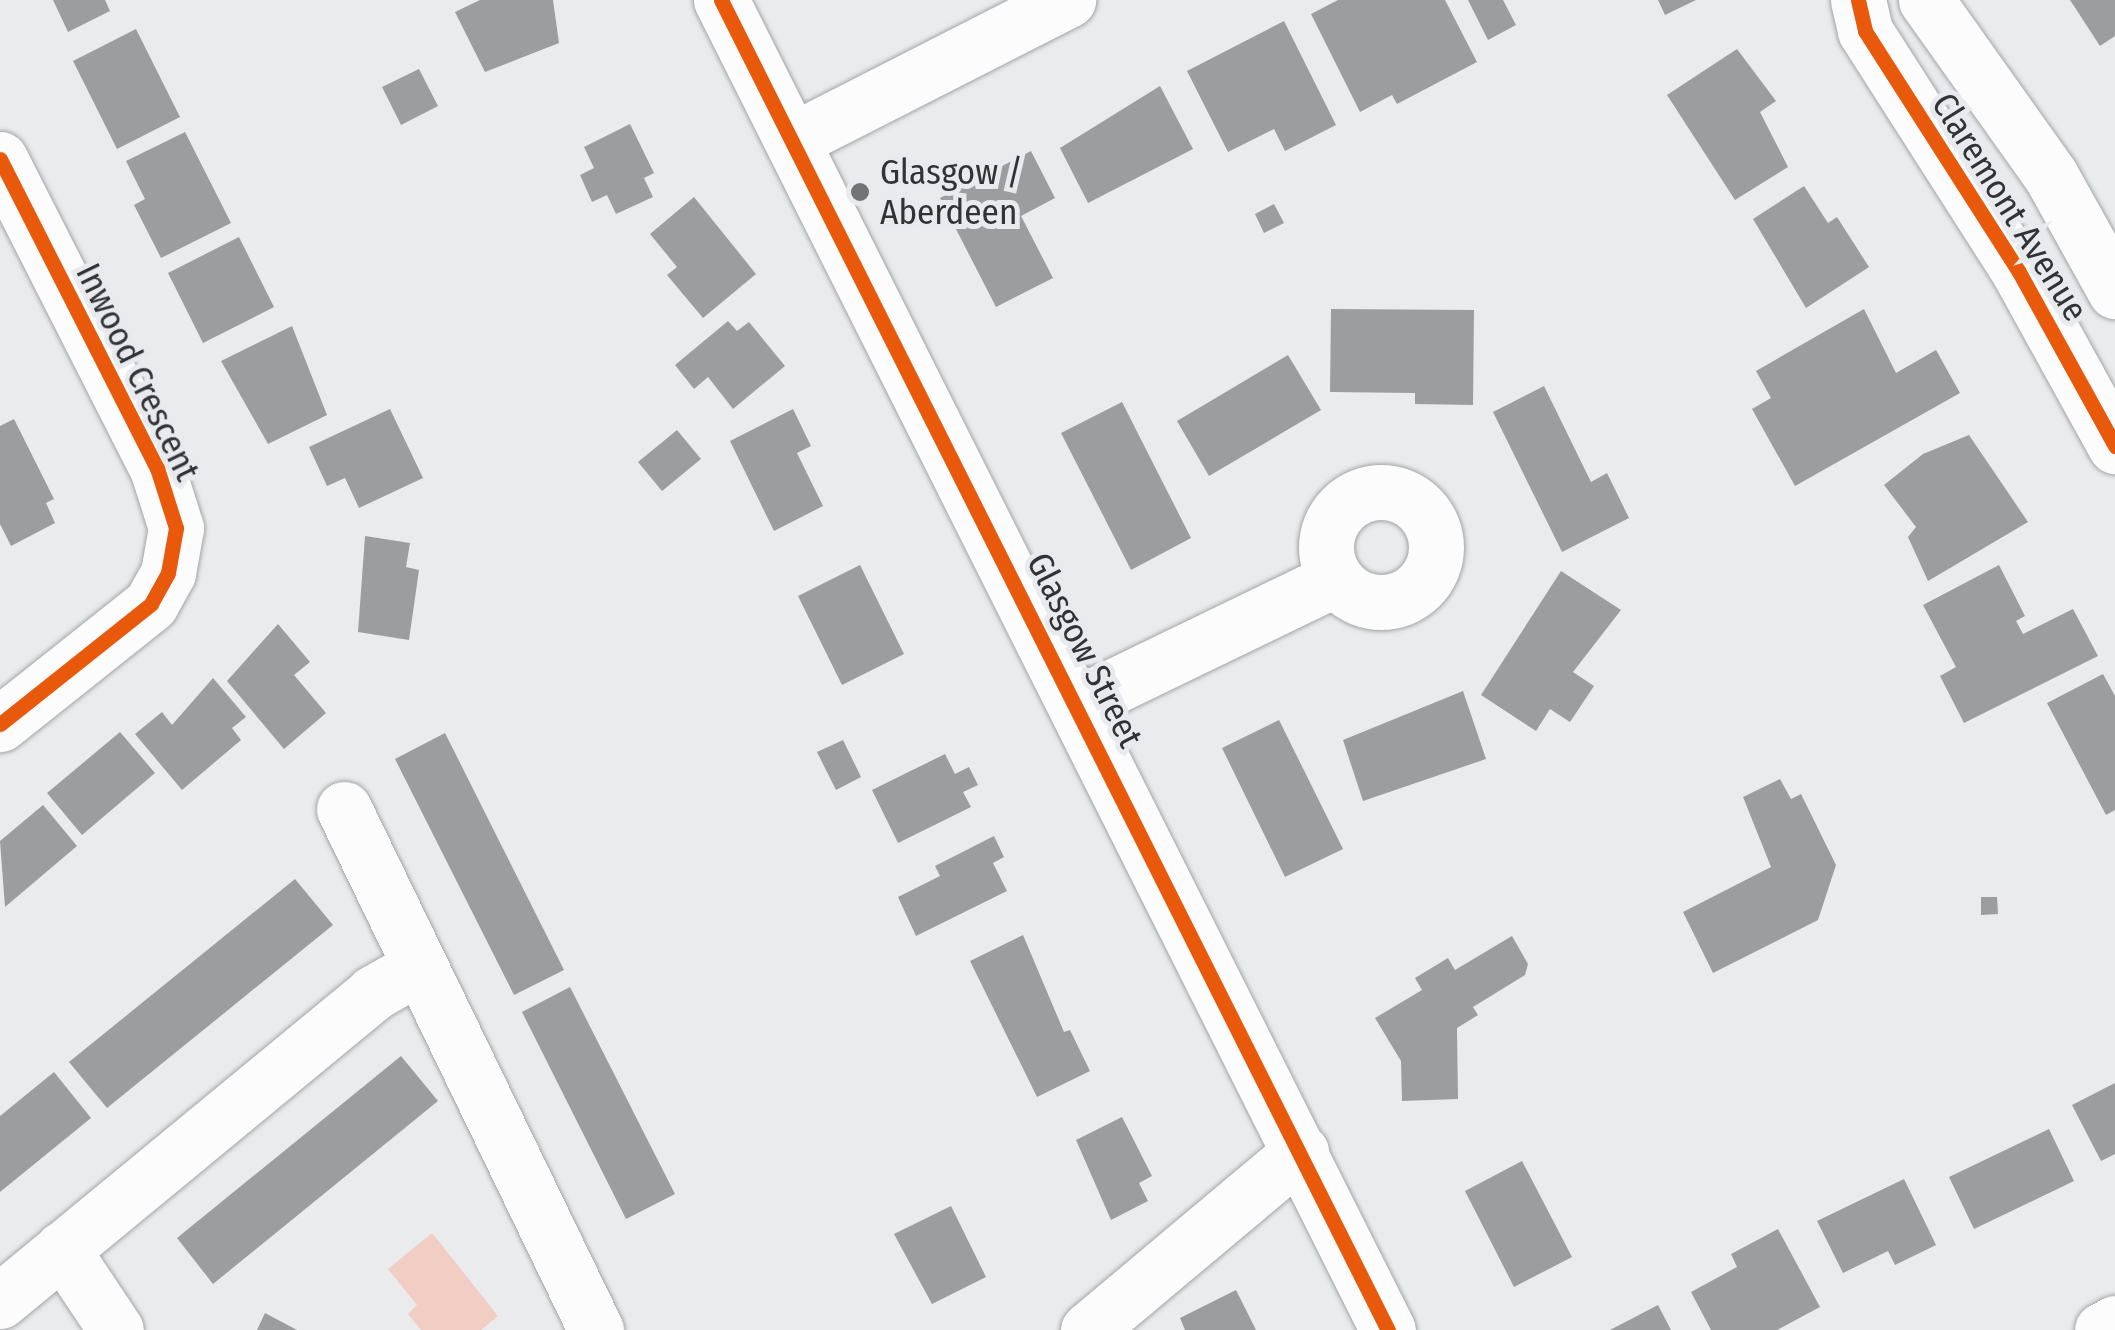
<!DOCTYPE html>
<style>
body{margin:0}
#map{position:relative;width:2115px;height:1330px;overflow:hidden;background:#e9ebed;font-family:"Fira Sans Condensed",sans-serif}
div>[style]{position:absolute}
.green>*{inset:0;background:#f2cdc3}
.building>*{inset:0;background:#9c9d9f}
.roads{filter:drop-shadow(0 0 2px #a3a5a6) drop-shadow(0 0 2px #a3a5a6)}
.minor>*{height:55px;margin:-27.5px;padding:0 27.5px;transform-origin:27.5px;border-radius:27.5px;background:#fcfcfc}
.minor>.ring{margin:-27.5px;padding:0;box-sizing:content-box;background:none;border:55px solid #fcfcfc;border-radius:50%}
.major>*{height:55px;margin:-27.5px;padding:0 27.5px;transform-origin:27.5px;border-radius:27.5px;background:#fcfcfc}
.cycleway>*{height:15px;margin:-7.5px;padding:0 7.5px;transform-origin:7.5px;border-radius:7.5px;background:#e8590c}
.dots>*{width:28px;height:28px;translate:-50% -50%;box-sizing:border-box;border:5px solid #e8eaee;border-radius:50%}
span{translate:-50% -50%;white-space:nowrap;text-align:center;line-height:1.15;-webkit-text-stroke:10px #e8eaee;paint-order:stroke}
.poi-label{font-size:35px;color:#313233}
.left{translate:0 -50%;text-align:left}
.street-label{font-size:35px;color:#313233}
</style>
<div id="map">
<div class="green">
<div style="clip-path:polygon(432px 1233px,498px 1316px,481px 1330px,421px 1330px,408px 1314px,417px 1305px,388px 1269px)"></div>
</div>
<div class="building">
<div style="clip-path:polygon(53px 0,105px 0,110px 11px,68px 32px)"></div>
<div style="clip-path:polygon(480px 0,553px 0,559px 43px,485px 72px,455px 12px)"></div>
<div style="clip-path:polygon(1338px 0,1445px 0,1477px 62px,1397px 104px,1392px 95px,1360px 112px,1311px 14px)"></div>
<div style="clip-path:polygon(1468px 0,1503px 0,1516px 25px,1488px 40px)"></div>
<div style="clip-path:polygon(1658px 0,1696px 0,1665px 15px)"></div>
<div style="clip-path:polygon(2070px 0,2115px 0,2115px 36px,2100px 46px)"></div>
<div style="clip-path:polygon(1284px 21px,1336px 125px,1285px 151px,1274px 129px,1228px 152px,1187px 71px)"></div>
<div style="clip-path:polygon(136px 29px,180px 117px,117px 149px,73px 61px)"></div>
<div style="clip-path:polygon(1737px 49px,1776px 101px,1760px 112px,1788px 167px,1735px 200px,1667px 95px)"></div>
<div style="clip-path:polygon(419px 69px,438px 106px,401px 125px,382px 87px)"></div>
<div style="clip-path:polygon(1160px 86px,1193px 149px,1088px 203px,1060px 148px)"></div>
<div style="clip-path:polygon(630px 124px,654px 173px,644px 178px,653px 197px,616px 214px,607px 195px,592px 202px,580px 175px,594px 168px,584px 147px)"></div>
<div style="clip-path:polygon(185px 132px,231px 223px,161px 258px,134px 205px,145px 199px,126px 161px)"></div>
<div style="clip-path:polygon(1031px 151px,1055px 198px,1021px 216px,1053px 278px,996px 307px,940px 198px)"></div>
<div style="clip-path:polygon(1804px 186px,1828px 223px,1837px 217px,1869px 267px,1806px 308px,1753px 219px)"></div>
<div style="clip-path:polygon(694px 197px,756px 274px,703px 318px,667px 275px,677px 267px,650px 234px)"></div>
<div style="clip-path:polygon(1274px 204px,1284px 223px,1264px 233px,1255px 214px)"></div>
<div style="clip-path:polygon(239px 237px,274px 307px,203px 343px,168px 273px)"></div>
<div style="clip-path:polygon(1331px 309px,1474px 310px,1473px 405px,1415px 404px,1415px 393px,1330px 392px)"></div>
<div style="clip-path:polygon(1864px 309px,1896px 373px,1936px 350px,1960px 393px,1795px 486px,1752px 409px,1771px 398px,1756px 371px)"></div>
<div style="clip-path:polygon(728px 321px,737px 331px,749px 322px,785px 366px,733px 409px,708px 377px,694px 389px,675px 365px)"></div>
<div style="clip-path:polygon(292px 326px,327px 415px,268px 444px,221px 361px)"></div>
<div style="clip-path:polygon(1288px 355px,1321px 410px,1209px 476px,1177px 421px)"></div>
<div style="clip-path:polygon(1544px 386px,1591px 482px,1607px 473px,1629px 518px,1562px 552px,1493px 412px)"></div>
<div style="clip-path:polygon(1122px 402px,1191px 538px,1131px 570px,1061px 433px)"></div>
<div style="clip-path:polygon(390px 409px,423px 478px,359px 508px,345px 478px,327px 486px,309px 447px)"></div>
<div style="clip-path:polygon(793px 409px,811px 446px,797px 453px,823px 506px,774px 531px,730px 441px)"></div>
<div style="clip-path:polygon(14px 419px,54px 499px,46px 503px,55px 523px,11px 546px,0 524px,0 426px)"></div>
<div style="clip-path:polygon(677px 430px,701px 459px,662px 491px,638px 462px)"></div>
<div style="clip-path:polygon(1969px 435px,2028px 522px,1928px 581px,1908px 537px,1916px 527px,1884px 485px,1923px 454px)"></div>
<div style="clip-path:polygon(365px 536px,410px 543px,406px 567px,419px 570px,409px 640px,358px 632px)"></div>
<div style="clip-path:polygon(860px 565px,904px 654px,842px 685px,798px 596px)"></div>
<div style="clip-path:polygon(1999px 565px,2025px 616px,2016px 621px,2023px 634px,2073px 609px,2098px 656px,1964px 723px,1940px 676px,1956px 667px,1923px 605px)"></div>
<div style="clip-path:polygon(1561px 571px,1621px 610px,1573px 672px,1594px 686px,1570px 722px,1550px 709px,1536px 731px,1481px 695px)"></div>
<div style="clip-path:polygon(278px 624px,310px 662px,294px 675px,326px 713px,284px 749px,227px 681px)"></div>
<div style="clip-path:polygon(2103px 674px,2115px 696px,2115px 810px,2106px 815px,2047px 703px)"></div>
<div style="clip-path:polygon(213px 678px,246px 717px,232px 728px,241px 740px,182px 790px,135px 734px,162px 712px,172px 725px)"></div>
<div style="clip-path:polygon(1463px 691px,1486px 759px,1363px 801px,1343px 740px)"></div>
<div style="clip-path:polygon(1279px 720px,1343px 849px,1285px 877px,1222px 748px)"></div>
<div style="clip-path:polygon(120px 732px,155px 773px,82px 835px,47px 793px)"></div>
<div style="clip-path:polygon(445px 733px,564px 970px,514px 995px,395px 759px)"></div>
<div style="clip-path:polygon(843px 740px,861px 777px,836px 790px,817px 752px)"></div>
<div style="clip-path:polygon(945px 754px,955px 774px,969px 767px,978px 785px,963px 792px,971px 807px,898px 843px,872px 790px)"></div>
<div style="clip-path:polygon(1780px 779px,1791px 799px,1801px 794px,1836px 865px,1818px 920px,1713px 973px,1683px 912px,1771px 867px,1743px 797px)"></div>
<div style="clip-path:polygon(43px 805px,77px 846px,5px 907px,0 841px)"></div>
<div style="clip-path:polygon(994px 836px,1004px 857px,993px 863px,1007px 891px,916px 936px,898px 897px,940px 876px,935px 866px)"></div>
<div style="clip-path:polygon(295px 879px,333px 925px,107px 1108px,69px 1062px)"></div>
<div style="clip-path:polygon(1981px 897px,1997px 897px,1998px 914px,1981px 915px)"></div>
<div style="clip-path:polygon(1023px 935px,1064px 1032px,1070px 1030px,1090px 1071px,1037px 1097px,970px 961px)"></div>
<div style="clip-path:polygon(1512px 936px,1528px 964px,1525px 975px,1473px 1007px,1478px 1015px,1457px 1028px,1458px 1099px,1402px 1101px,1401px 1061px,1375px 1018px,1422px 990px,1415px 978px,1448px 958px,1455px 970px)"></div>
<div style="clip-path:polygon(570px 987px,675px 1194px,626px 1219px,522px 1012px)"></div>
<div style="clip-path:polygon(401px 1056px,438px 1101px,213px 1284px,177px 1238px)"></div>
<div style="clip-path:polygon(54px 1072px,91px 1118px,0 1192px,0 1116px)"></div>
<div style="clip-path:polygon(2115px 1083px,2115px 1154px,2101px 1161px,2072px 1105px)"></div>
<div style="clip-path:polygon(1122px 1117px,1152px 1176px,1139px 1183px,1148px 1201px,1111px 1220px,1076px 1140px)"></div>
<div style="clip-path:polygon(2049px 1129px,2074px 1181px,1974px 1229px,1949px 1177px)"></div>
<div style="clip-path:polygon(1522px 1161px,1572px 1257px,1514px 1287px,1465px 1191px)"></div>
<div style="clip-path:polygon(1904px 1179px,1936px 1245px,1895px 1265px,1888px 1251px,1843px 1273px,1817px 1221px)"></div>
<div style="clip-path:polygon(951px 1206px,986px 1277px,932px 1304px,894px 1234px)"></div>
<div style="clip-path:polygon(1778px 1229px,1820px 1307px,1777px 1330px,1711px 1330px,1691px 1292px,1737px 1267px,1731px 1254px)"></div>
<div style="clip-path:polygon(1236px 1290px,1256px 1330px,1185px 1330px,1180px 1318px)"></div>
<div style="clip-path:polygon(1658px 1305px,1671px 1330px,1610px 1330px)"></div>
<div style="clip-path:polygon(265px 1313px,297px 1330px,257px 1330px)"></div>
</div>
<div class="roads">
<div class="minor">
<div style="left:721px;top:0;width:1488px;rotate:63.37deg"></div>
<div style="left:1858px;top:0;width:32px;rotate:77deg"></div>
<div style="left:1865px;top:31px;width:286px;rotate:57.4deg"></div>
<div style="left:2019px;top:272px;width:199px;rotate:61.1deg"></div>
<div style="left:1926px;top:0;width:216px;rotate:54.6deg"></div>
<div style="left:2051px;top:176px;width:132px;rotate:60.9deg"></div>
<div style="left:793px;top:140px;width:309px;rotate:-27deg"></div>
<div style="left:0;top:159px;width:347px;rotate:63.1deg"></div>
<div style="left:157px;top:468px;width:63px;rotate:72.4deg"></div>
<div style="left:176px;top:528px;width:46px;rotate:100.1deg"></div>
<div style="left:168px;top:573px;width:35px;rotate:119deg"></div>
<div style="left:151px;top:604px;width:193px;rotate:141.5deg"></div>
<div class="ring" style="left:1326px;top:492px;width:55px;height:55px"></div>
<div style="left:1079px;top:703px;width:285px;rotate:-25.8deg"></div>
<div style="left:344px;top:809px;width:579px;rotate:64.19deg"></div>
<div style="left:62px;top:1249px;width:97px;rotate:56.3deg"></div>
<div style="left:0;top:1301px;width:484px;rotate:-39.5deg"></div>
<div style="left:373px;top:993px;width:53px;rotate:-29.5deg"></div>
<div style="left:1088px;top:1330px;width:278px;rotate:-40deg"></div>
</div>
<div class="major">
<div style="left:2102px;top:1330px;width:15px;rotate:-28deg"></div>
</div>
</div>
<div class="cycleway">
<div style="left:721px;top:0;width:1488px;rotate:63.37deg"></div>
<div style="left:1858px;top:0;width:32px;rotate:77deg"></div>
<div style="left:1865px;top:31px;width:286px;rotate:57.4deg"></div>
<div style="left:2019px;top:272px;width:199px;rotate:61.1deg"></div>
<div style="left:0;top:159px;width:347px;rotate:63.1deg"></div>
<div style="left:157px;top:468px;width:63px;rotate:72.4deg"></div>
<div style="left:176px;top:528px;width:46px;rotate:100.1deg"></div>
<div style="left:168px;top:573px;width:35px;rotate:119deg"></div>
<div style="left:151px;top:604px;width:193px;rotate:141.5deg"></div>
</div>
<div class="dots">
<div style="left:860px;top:192px;background:#717374"></div>
</div>
<div class="poi-label">
<span class="left" style="left:880px;top:192px">Glasgow /<br>Aberdeen</span>
</div>
<div class="street-label">
<span style="left:2010px;top:207px;rotate:58deg">Claremont Avenue</span>
<span style="left:138px;top:372px;rotate:64deg">Inwood Crescent</span>
<span style="left:1085px;top:650px;rotate:63deg">Glasgow Street</span>
</div>
</div>
